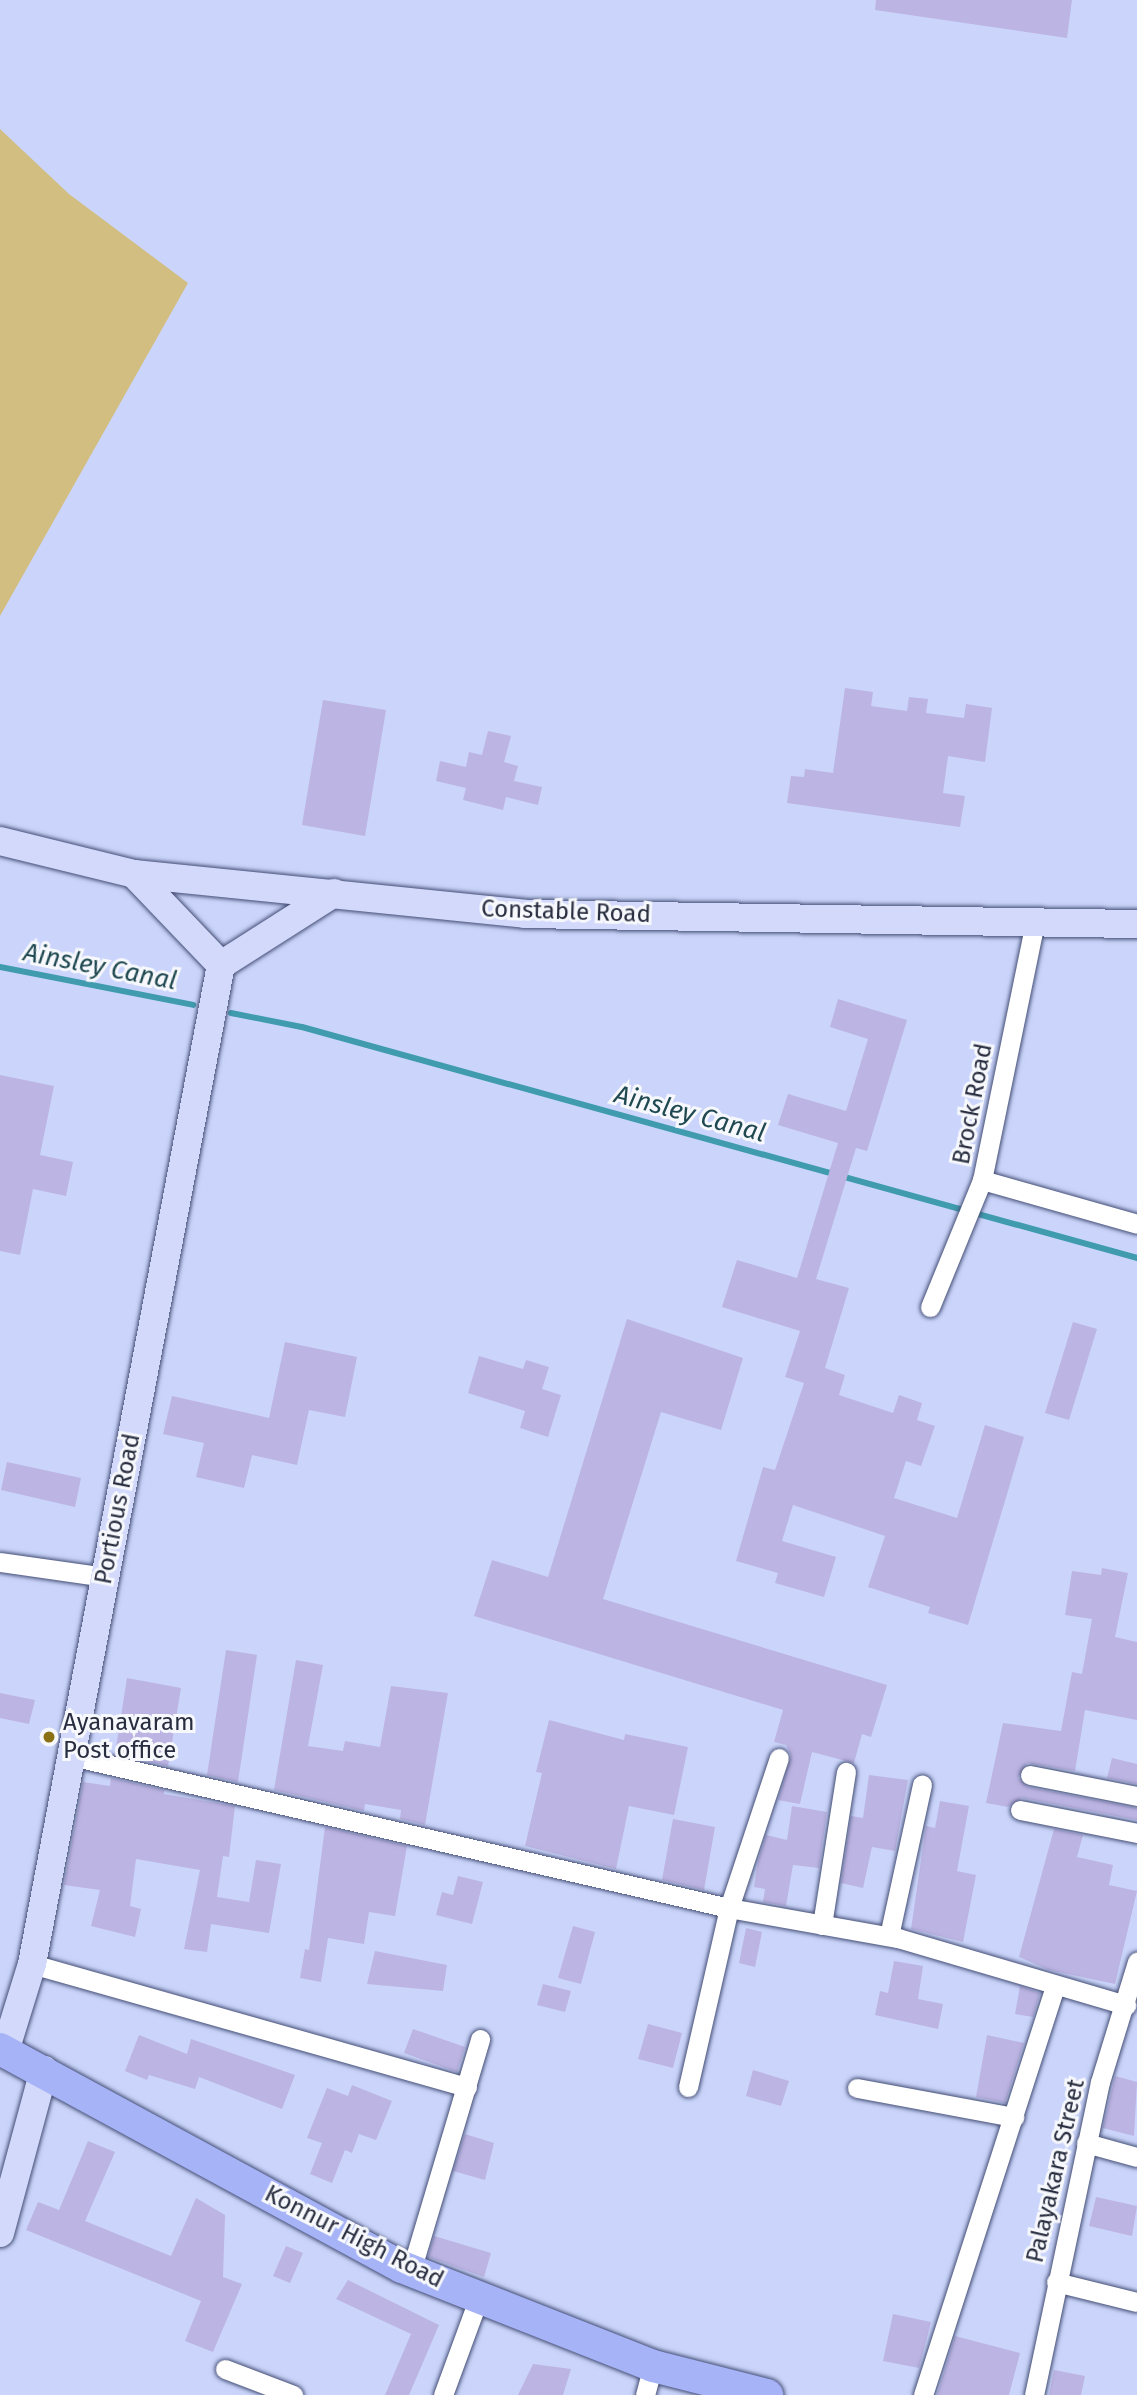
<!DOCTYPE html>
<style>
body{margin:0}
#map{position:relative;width:1137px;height:2395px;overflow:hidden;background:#cbd5fb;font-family:"Fira Sans",sans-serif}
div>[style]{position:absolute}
.green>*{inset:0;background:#d2be81}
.stream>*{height:6px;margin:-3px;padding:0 3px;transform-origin:3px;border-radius:3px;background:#3f9bad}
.building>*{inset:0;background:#bcb4e3}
.roads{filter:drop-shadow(0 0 2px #444e75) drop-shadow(0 0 2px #444e75)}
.street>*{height:19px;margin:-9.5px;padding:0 9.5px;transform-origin:9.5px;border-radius:9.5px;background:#fff}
.secondary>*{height:28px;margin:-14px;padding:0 14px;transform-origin:14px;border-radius:14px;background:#d3d9fb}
.primary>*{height:32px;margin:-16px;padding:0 16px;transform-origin:16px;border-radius:16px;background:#a6b3f7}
.dots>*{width:19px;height:19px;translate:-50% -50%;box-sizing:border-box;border:4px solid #f6f8fc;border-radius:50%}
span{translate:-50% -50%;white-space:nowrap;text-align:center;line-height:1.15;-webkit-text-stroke:6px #f6f8fc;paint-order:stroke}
.street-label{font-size:24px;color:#282d3f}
.poi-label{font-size:24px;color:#282d3f}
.left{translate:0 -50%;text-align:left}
.water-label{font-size:26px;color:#1f4850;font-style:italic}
</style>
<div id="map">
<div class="green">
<div style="clip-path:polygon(0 129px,69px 194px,188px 283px,0 616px)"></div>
</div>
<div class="stream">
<div style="left:0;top:967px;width:197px;rotate:11.1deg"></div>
<div style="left:231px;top:1013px;width:72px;rotate:11.2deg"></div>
<div style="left:302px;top:1027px;width:866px;rotate:15.46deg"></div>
</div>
<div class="building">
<div style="clip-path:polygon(876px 0,1072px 0,1067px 38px,875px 10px)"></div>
<div style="clip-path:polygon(845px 688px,873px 692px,871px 706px,907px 711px,909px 697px,928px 699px,926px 713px,964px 718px,966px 704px,992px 708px,985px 762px,948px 756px,943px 793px,965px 796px,960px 827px,787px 803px,791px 776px,804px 777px,805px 769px,833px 773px)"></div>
<div style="clip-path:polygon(323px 700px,386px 710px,365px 836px,302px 825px)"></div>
<div style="clip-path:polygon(488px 731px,511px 736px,504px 762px,518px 766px,514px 781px,542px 787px,538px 805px,506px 797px,503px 810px,463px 800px,466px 788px,436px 781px,440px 761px,466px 767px,469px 752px,482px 755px)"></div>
<div style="clip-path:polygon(838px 999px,907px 1020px,867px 1151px,856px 1148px,816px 1279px,849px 1288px,825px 1368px,845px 1375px,839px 1395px,893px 1413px,899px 1395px,922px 1403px,917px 1420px,935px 1426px,921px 1466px,906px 1461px,894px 1498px,957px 1518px,985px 1425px,1024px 1437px,968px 1625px,928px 1613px,930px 1607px,868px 1587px,885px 1536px,793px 1505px,782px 1541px,836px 1557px,824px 1597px,775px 1583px,778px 1573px,736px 1561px,763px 1467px,775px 1470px,804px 1383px,785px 1377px,800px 1331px,722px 1307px,737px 1260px,797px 1278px,838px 1143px,778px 1125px,788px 1094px,846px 1111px,868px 1039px,830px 1027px)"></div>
<div style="clip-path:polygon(0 1075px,54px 1086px,40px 1155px,73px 1162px,66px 1196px,33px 1189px,20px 1255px,0 1251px)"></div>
<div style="clip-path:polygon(627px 1319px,743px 1358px,721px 1430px,661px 1412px,603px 1599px,887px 1685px,871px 1737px,862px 1734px,854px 1763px,812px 1752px,800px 1804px,778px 1800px,791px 1756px,786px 1745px,774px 1742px,783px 1710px,474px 1616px,492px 1560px,548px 1577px)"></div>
<div style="clip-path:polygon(1073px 1322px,1097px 1329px,1069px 1420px,1045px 1413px)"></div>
<div style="clip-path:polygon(285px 1342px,357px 1357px,345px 1417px,309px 1410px,297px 1465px,252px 1455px,244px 1488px,196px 1477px,204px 1443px,163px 1434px,172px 1396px,269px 1418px)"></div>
<div style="clip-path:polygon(479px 1356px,523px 1369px,526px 1360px,549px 1367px,542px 1389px,561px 1395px,548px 1437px,520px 1428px,525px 1411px,468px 1393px)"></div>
<div style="clip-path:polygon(7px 1462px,81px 1478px,75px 1507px,1px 1490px)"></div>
<div style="clip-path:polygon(1102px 1568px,1128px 1573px,1115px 1637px,1137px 1642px,1137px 1720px,1085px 1710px,1075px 1771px,1027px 1763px,1018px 1778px,1028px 1787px,1137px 1808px,1137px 1820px,1022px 1798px,1008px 1807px,986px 1803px,1003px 1723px,1061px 1731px,1072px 1672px,1082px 1674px,1092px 1619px,1065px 1615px,1072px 1571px,1101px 1575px)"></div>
<div style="clip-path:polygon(226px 1650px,257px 1655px,238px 1782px,207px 1775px)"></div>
<div style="clip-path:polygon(296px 1660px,323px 1665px,308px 1746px,343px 1751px,345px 1741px,380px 1747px,391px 1686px,448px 1693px,425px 1825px,400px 1819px,401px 1810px,365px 1804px,364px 1811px,274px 1790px)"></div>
<div style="clip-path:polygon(127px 1678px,181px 1688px,168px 1766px,115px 1754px)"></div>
<div style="clip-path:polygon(0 1693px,35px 1700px,29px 1724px,0 1718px)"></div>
<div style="clip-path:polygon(549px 1720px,624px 1740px,625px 1734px,688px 1747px,674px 1815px,629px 1806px,616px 1869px,525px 1846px,542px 1773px,536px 1772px)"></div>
<div style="clip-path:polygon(1112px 1758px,1137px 1764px,1137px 1784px,1107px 1778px)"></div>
<div style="clip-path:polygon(869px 1775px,908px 1780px,895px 1851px,872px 1847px,863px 1888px,841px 1883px,851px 1816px,863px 1818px)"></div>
<div style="clip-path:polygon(111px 1778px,164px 1790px,164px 1794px,235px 1806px,229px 1857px,223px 1856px,217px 1897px,249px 1902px,256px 1860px,281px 1864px,269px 1933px,211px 1924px,207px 1952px,184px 1949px,200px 1870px,136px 1859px,130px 1906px,141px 1909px,135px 1937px,91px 1926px,100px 1890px,64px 1885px,83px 1782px,110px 1786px)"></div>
<div style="clip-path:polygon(940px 1801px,969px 1806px,957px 1871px,976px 1875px,963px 1942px,911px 1929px,926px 1826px,935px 1828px)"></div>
<div style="clip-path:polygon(792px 1806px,827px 1812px,819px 1868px,793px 1865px,786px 1906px,763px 1902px,765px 1889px,754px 1887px,758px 1861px,766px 1835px,787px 1840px)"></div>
<div style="clip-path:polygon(673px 1819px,715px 1827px,704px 1890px,662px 1880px)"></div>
<div style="clip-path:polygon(325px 1827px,407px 1846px,395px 1916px,369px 1912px,364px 1944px,328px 1938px,321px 1982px,300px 1978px,305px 1949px,309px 1950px)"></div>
<div style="clip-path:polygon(1054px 1829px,1083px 1835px,1077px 1857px,1113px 1865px,1109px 1885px,1137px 1891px,1115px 1984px,1049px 1970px,1019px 1957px)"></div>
<div style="clip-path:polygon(458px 1876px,483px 1882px,472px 1924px,436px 1915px,442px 1892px,453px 1895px)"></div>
<div style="clip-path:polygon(573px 1926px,595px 1932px,581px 1984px,558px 1978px)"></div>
<div style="clip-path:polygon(746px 1928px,762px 1932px,755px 1967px,739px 1963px)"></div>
<div style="clip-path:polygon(375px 1951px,447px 1965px,443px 1991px,367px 1984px)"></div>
<div style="clip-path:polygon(894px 1961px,923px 1966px,918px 1999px,943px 2004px,938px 2029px,875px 2015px,880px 1991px,888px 1993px)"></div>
<div style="clip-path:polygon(543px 1984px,571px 1991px,565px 2012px,537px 2005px)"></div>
<div style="clip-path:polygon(1020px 1986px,1040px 1993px,1033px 2017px,1015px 2014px)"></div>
<div style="clip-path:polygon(648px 2024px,682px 2033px,673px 2068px,638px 2059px)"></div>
<div style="clip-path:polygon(413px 2029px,465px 2047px,457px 2072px,404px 2053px)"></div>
<div style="clip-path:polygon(139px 2035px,187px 2054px,191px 2039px,295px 2075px,282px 2109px,199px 2077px,195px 2089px,149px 2075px,147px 2080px,125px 2071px)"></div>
<div style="clip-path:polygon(987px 2035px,1024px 2043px,1005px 2103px,976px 2097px)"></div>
<div style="clip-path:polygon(753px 2070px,789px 2081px,781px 2106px,746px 2096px)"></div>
<div style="clip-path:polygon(1115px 2076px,1137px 2082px,1134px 2136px,1103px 2128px)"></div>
<div style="clip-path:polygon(352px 2085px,392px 2101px,376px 2140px,359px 2134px,352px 2153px,345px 2150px,332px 2183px,310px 2174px,322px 2143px,307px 2138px,327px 2088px,348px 2096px)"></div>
<div style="clip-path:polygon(465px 2134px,494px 2143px,485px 2180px,453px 2171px)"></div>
<div style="clip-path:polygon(88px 2141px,115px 2152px,85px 2221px,171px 2256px,196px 2198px,225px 2215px,223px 2277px,242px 2284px,213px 2352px,185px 2341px,201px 2301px,26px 2230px,38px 2202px,59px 2210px)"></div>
<div style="clip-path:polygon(1096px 2197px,1137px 2206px,1132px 2236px,1089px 2226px)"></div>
<div style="clip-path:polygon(434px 2236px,491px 2253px,484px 2277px,428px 2257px)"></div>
<div style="clip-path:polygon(286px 2246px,303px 2253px,290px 2283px,273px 2276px)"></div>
<div style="clip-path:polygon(348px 2280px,439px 2325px,409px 2395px,385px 2395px,411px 2334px,336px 2299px)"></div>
<div style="clip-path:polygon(893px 2314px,931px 2322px,919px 2368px,883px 2361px)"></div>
<div style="clip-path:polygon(955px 2336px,1020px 2353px,1009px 2395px,937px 2395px)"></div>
<div style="clip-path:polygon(533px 2364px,571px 2369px,563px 2395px,518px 2395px)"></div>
<div style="clip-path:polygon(1054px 2370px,1085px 2376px,1081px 2395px,1049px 2395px)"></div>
</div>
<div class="roads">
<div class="street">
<div style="left:1035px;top:922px;width:263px;rotate:101.6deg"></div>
<div style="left:982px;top:1180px;width:161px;rotate:15.8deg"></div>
<div style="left:930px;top:1307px;width:137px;rotate:-67.7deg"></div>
<div style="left:0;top:1562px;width:106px;rotate:8.1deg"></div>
<div style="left:71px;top:1756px;width:675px;rotate:13.01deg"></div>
<div style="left:729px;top:1908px;width:172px;rotate:10.1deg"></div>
<div style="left:898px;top:1938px;width:238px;rotate:16.4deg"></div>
<div style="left:1030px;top:1775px;width:109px;rotate:11.1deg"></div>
<div style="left:1020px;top:1810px;width:119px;rotate:11.1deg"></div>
<div style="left:822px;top:1925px;width:155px;rotate:-81.1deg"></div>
<div style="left:889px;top:1936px;width:155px;rotate:-77.7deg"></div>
<div style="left:32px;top:1964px;width:452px;rotate:15.8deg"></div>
<div style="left:688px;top:2087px;width:184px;rotate:-77.1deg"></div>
<div style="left:729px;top:1908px;width:158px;rotate:-71.6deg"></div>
<div style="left:857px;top:2088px;width:160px;rotate:10.5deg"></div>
<div style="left:1086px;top:2143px;width:53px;rotate:15.4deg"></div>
<div style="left:411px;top:2271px;width:242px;rotate:-73.4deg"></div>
<div style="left:1056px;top:2282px;width:83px;rotate:13.9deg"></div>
<div style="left:225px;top:2369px;width:73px;rotate:20.9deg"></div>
<div style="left:443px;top:2395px;width:104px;rotate:-69.8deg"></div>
<div style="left:645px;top:2395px;width:30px;rotate:-75deg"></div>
<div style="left:923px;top:2395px;width:429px;rotate:-72.1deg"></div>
<div style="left:1034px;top:2395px;width:320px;rotate:-78.1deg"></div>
<div style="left:1100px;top:2082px;width:126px;rotate:-72.9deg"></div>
</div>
<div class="secondary">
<div style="left:0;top:841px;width:138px;rotate:13.8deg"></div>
<div style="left:134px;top:874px;width:393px;rotate:5.8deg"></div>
<div style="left:525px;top:914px;width:612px;rotate:0.94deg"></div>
<div style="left:134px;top:874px;width:126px;rotate:46.3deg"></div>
<div style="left:5px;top:2051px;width:91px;rotate:-72.8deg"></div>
<div style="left:32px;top:1964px;width:1017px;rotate:-79.29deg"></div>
<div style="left:221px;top:965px;width:134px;rotate:-32.5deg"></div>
<div style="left:0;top:2233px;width:169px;rotate:-74.9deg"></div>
</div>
<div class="primary">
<div style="left:0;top:2049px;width:457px;rotate:28.5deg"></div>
<div style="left:402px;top:2267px;width:270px;rotate:21.5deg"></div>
<div style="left:653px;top:2366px;width:118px;rotate:14.3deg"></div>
</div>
</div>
<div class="dots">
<div style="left:49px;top:1737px;background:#8a7113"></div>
</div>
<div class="street-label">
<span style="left:566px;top:912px;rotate:2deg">Constable Road</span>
<span style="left:973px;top:1104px;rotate:-79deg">Brock Road</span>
<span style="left:118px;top:1509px;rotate:-79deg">Portious Road</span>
<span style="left:1056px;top:2171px;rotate:-77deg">Palayakara Street</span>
<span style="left:354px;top:2237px;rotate:27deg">Konnur High Road</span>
</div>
<div class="poi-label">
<span class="left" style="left:63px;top:1737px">Ayanavaram<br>Post office</span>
</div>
<div class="water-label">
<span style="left:100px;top:967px;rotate:11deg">Ainsley Canal</span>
<span style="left:690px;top:1114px;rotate:15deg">Ainsley Canal</span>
</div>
</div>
